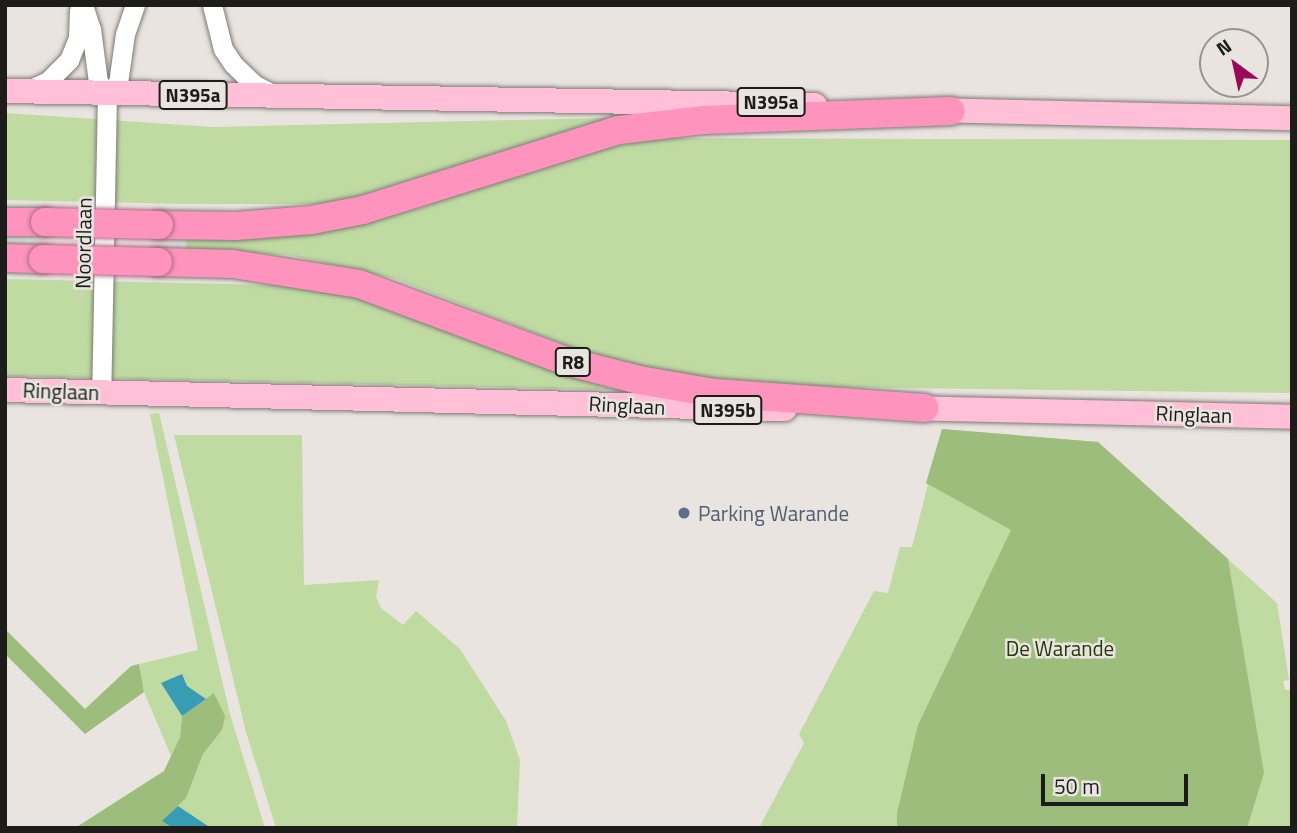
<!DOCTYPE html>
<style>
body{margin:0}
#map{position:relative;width:1297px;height:833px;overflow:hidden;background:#e9e4df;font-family:"Titillium Web",sans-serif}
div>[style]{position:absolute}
.green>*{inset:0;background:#bfdba2}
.forest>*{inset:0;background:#9cbd7b}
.water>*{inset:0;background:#389cb4}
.roads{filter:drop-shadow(0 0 2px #7f7a76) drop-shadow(0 0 2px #7f7a76)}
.minor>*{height:19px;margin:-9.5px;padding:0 9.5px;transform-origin:9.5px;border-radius:9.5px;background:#fff}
.major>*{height:24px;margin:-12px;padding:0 12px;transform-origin:12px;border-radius:12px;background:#febfd7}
.highway>*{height:28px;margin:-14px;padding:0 14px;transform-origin:14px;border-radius:14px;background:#fe94bd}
.bridges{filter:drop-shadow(0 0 2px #af6a84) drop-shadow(0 0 2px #af6a84)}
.highway-bridge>*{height:28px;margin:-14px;padding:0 14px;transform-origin:14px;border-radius:14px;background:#fe94bd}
.dots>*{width:19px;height:19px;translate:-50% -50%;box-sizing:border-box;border:4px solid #e9e4df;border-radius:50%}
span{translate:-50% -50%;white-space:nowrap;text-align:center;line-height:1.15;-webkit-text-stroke:5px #e9e4df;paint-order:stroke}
.shield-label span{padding:2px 5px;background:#e9e4df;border:2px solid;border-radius:5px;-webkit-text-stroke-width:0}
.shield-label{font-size:19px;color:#1d1c1a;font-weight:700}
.street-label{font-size:21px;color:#1d1c1a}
.service-label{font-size:21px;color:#4e5e75}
.left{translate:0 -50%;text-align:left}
.park-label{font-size:21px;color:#253908}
.frame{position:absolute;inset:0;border:7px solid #1d1c1a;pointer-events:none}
.north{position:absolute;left:1199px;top:28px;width:70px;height:70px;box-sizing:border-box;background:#e9e4df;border:2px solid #979490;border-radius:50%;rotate:327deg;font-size:19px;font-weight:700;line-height:28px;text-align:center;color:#1d1c1a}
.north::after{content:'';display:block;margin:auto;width:24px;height:32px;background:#9b0857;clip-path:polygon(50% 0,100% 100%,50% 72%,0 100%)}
.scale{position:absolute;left:1041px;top:774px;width:147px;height:32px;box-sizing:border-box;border:4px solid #1d1c1a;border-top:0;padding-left:9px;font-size:21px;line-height:24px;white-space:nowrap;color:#1d1c1a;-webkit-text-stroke:5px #e9e4df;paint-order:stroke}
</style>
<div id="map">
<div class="green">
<div style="clip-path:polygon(5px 113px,213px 127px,643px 117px,443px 170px,334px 204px,186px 204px,5px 200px)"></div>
<div style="clip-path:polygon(664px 138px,1292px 140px,1292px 393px,824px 387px,682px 376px,581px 351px,396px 279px,289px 255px,187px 250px,186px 239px,331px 227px,410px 211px,592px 150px)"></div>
<div style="clip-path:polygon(5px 279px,314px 286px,369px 300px,507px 354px,614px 390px,5px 376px)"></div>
<div style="clip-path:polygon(159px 413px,230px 714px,265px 828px,211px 828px,178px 806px,186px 798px,203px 754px,222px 730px,215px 693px,206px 699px,186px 686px,162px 682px,182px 716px,180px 737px,171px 756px,144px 692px,139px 664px,198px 650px,150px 414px)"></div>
<div style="clip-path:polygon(942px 429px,1098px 442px,1277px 603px,1289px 680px,1283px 681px,1285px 690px,1290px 690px,1292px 702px,1292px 828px,759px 828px,804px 743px,799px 734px,874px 591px,888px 593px,900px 547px,912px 547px)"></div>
<div style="clip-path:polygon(174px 435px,302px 435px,304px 585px,379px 580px,376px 597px,381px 608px,403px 625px,416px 611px,460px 649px,506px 721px,520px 760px,517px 828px,276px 828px,246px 732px)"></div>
</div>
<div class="forest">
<div style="clip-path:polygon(942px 429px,1098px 442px,1228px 559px,1264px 773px,1247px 828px,897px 828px,897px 813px,918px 725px,1011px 530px,926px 483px)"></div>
<div style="clip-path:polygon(5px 629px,85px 709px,131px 666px,139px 664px,144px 692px,85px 734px,5px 654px)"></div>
<div style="clip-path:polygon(214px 693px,225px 716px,222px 730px,203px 754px,186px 798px,163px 821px,173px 828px,75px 828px,164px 771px,180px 737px,182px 716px)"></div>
</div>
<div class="water">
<div style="clip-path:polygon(182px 674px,187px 686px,206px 699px,182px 716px,161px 683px)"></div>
<div style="clip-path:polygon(178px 806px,211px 828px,173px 828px,162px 821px)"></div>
</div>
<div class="roads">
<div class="minor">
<div style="left:83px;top:5px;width:25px;rotate:72deg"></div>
<div style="left:91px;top:29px;width:53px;rotate:82.5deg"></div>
<div style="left:98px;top:82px;width:14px;rotate:51deg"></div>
<div style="left:107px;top:93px;width:300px;rotate:91.1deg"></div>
<div style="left:212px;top:5px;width:45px;rotate:76deg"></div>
<div style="left:223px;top:49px;width:18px;rotate:56deg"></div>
<div style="left:233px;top:64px;width:30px;rotate:44deg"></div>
<div style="left:255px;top:85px;width:22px;rotate:27deg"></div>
<div style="left:26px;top:91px;width:24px;rotate:-24deg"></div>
<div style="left:48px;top:81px;width:30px;rotate:-45deg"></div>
<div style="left:69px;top:60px;width:24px;rotate:-68deg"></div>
<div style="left:78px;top:38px;width:28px;rotate:-88deg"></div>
<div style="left:107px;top:93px;width:15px;rotate:-42deg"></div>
<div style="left:118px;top:83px;width:49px;rotate:-81.9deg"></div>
<div style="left:125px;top:34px;width:31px;rotate:-71deg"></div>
</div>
<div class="major">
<div style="left:5px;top:91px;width:810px;rotate:0.99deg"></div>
<div style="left:932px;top:110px;width:360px;rotate:1.3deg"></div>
<div style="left:5px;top:390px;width:780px;rotate:1.4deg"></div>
<div style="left:905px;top:408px;width:387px;rotate:1.3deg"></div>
</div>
<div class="highway">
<div style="left:5px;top:222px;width:40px"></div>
<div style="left:159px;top:225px;width:77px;rotate:0.7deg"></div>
<div style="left:236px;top:226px;width:76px;rotate:-4.5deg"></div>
<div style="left:312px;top:220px;width:52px;rotate:-11.1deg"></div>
<div style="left:363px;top:210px;width:268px;rotate:-17.4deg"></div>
<div style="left:619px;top:130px;width:86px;rotate:-6.7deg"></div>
<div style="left:704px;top:120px;width:247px;rotate:-2.1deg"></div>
<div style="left:5px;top:258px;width:38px;rotate:2deg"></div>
<div style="left:158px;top:262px;width:75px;rotate:1.5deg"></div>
<div style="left:233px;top:264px;width:128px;rotate:9deg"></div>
<div style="left:359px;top:284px;width:224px;rotate:20.4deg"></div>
<div style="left:569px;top:362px;width:72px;rotate:14.4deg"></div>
<div style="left:639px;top:380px;width:77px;rotate:9.7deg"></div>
<div style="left:715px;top:393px;width:210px;rotate:4.1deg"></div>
</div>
</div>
<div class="bridges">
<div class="highway-bridge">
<div style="left:45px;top:222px;width:114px;rotate:1.5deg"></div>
<div style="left:43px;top:259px;width:115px;rotate:1.5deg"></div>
</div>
</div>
<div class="dots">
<div style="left:684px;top:513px;background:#5c6f8a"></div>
</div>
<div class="shield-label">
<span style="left:193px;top:95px">N395a</span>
<span style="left:771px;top:102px">N395a</span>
<span style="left:573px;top:362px">R8</span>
<span style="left:728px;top:410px">N395b</span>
</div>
<div class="street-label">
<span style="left:83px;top:243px;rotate:-89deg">Noordlaan</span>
<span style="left:61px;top:391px;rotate:2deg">Ringlaan</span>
<span style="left:627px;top:405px;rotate:3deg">Ringlaan</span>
<span style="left:1194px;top:414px;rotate:2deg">Ringlaan</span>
</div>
<div class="service-label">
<span class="left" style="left:698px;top:513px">Parking Warande</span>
</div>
<div class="park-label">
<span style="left:1060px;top:648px">De Warande</span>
</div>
<div class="frame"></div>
<div class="north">N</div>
<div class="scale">50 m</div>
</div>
